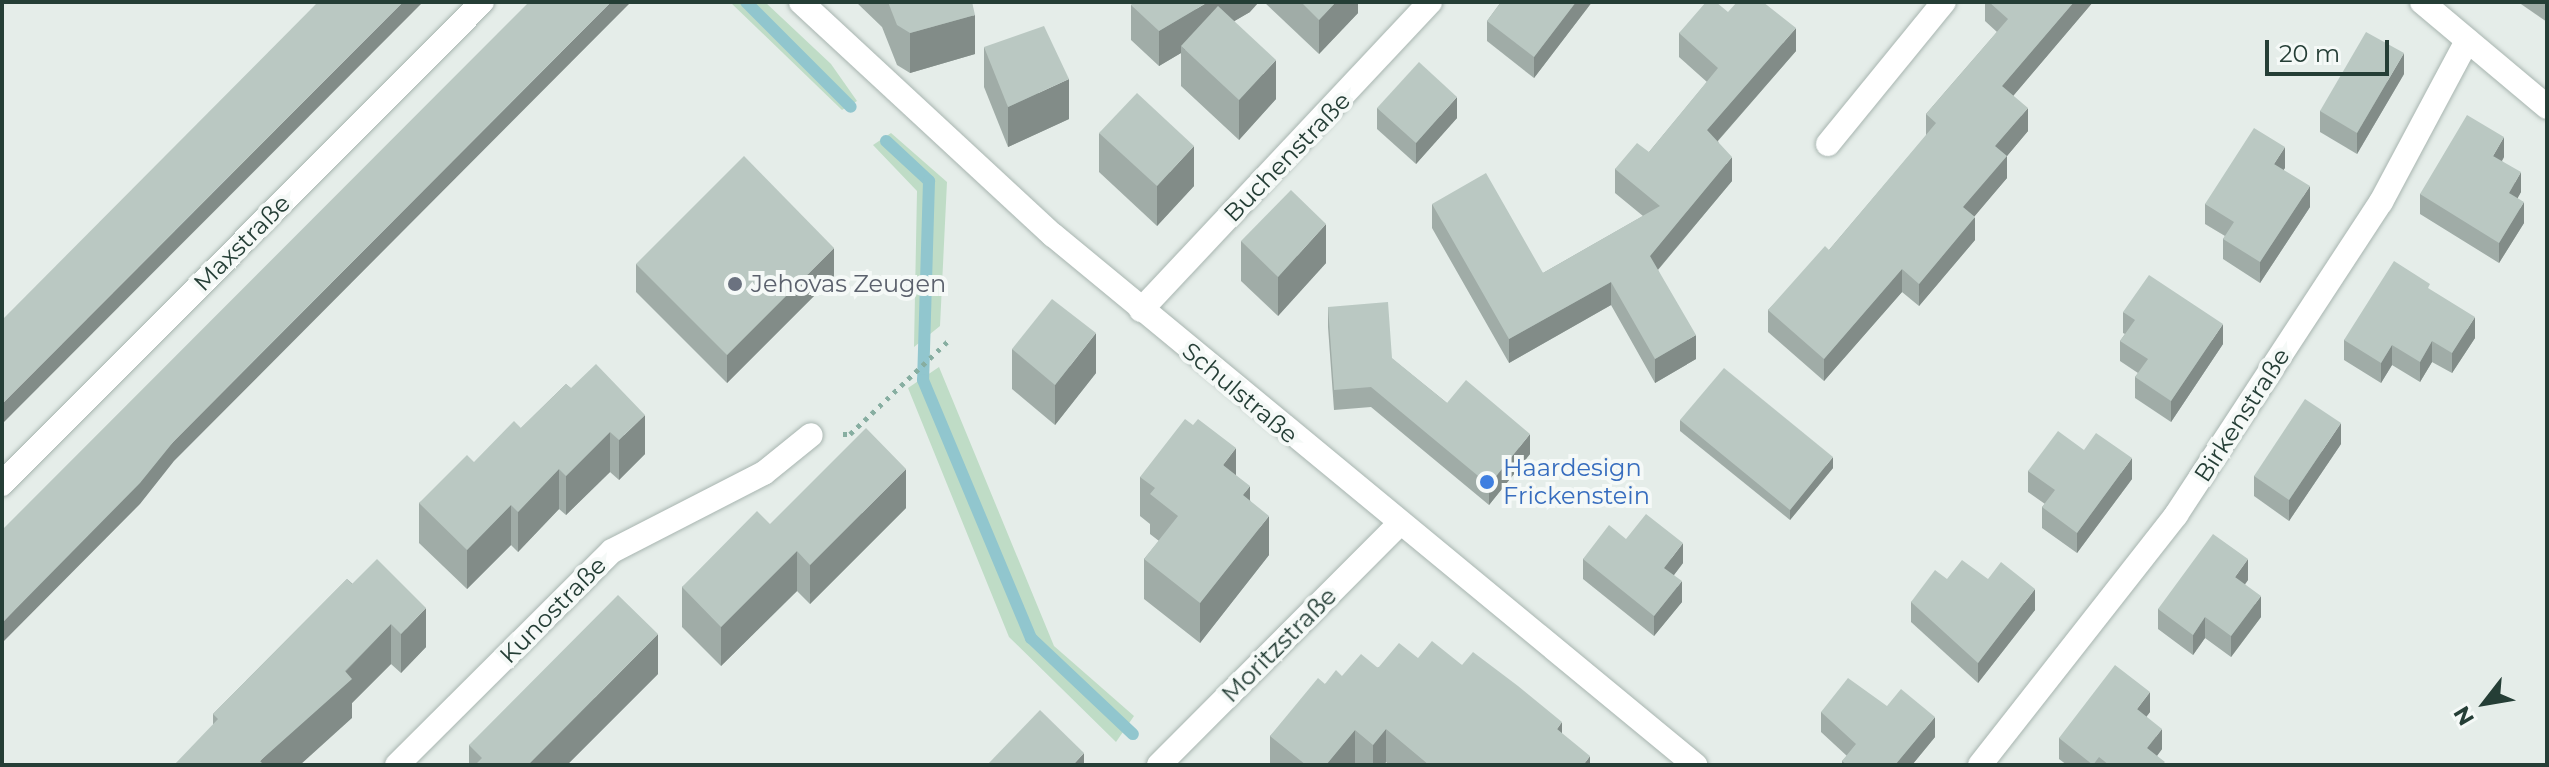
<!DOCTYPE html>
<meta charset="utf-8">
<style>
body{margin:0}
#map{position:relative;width:2549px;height:767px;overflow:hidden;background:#e5ede9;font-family:Montserrat,sans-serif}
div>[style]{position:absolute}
.green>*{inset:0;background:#bfdcc6}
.stream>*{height:12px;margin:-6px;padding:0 6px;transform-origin:6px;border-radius:6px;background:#91c6ce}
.path>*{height:5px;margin-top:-2.5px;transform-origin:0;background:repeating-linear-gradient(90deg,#87aea1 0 4px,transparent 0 10px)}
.roads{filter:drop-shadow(0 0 2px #a8b5b0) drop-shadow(0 0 2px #a8b5b0)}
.street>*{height:24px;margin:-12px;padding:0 12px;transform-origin:12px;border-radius:12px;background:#fff}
.wall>*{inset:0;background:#a0aca7}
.shaded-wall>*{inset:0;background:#828c88}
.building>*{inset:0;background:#bac8c2}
.dots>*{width:22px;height:22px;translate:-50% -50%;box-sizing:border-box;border:4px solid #f5f9f7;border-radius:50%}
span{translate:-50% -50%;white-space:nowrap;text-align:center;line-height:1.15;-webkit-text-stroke:8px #f5f9f7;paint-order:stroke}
.street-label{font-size:24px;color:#253e36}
.worship-label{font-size:24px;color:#5b616d}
.left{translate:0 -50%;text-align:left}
.shop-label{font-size:24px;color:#366cbe}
.frame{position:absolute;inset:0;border:4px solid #253e36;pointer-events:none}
.north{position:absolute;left:2445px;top:663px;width:80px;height:80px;-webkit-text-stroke:6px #f5f9f7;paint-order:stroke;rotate:239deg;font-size:22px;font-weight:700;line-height:32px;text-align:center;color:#253e36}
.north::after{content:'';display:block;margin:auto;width:28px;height:36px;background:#253e36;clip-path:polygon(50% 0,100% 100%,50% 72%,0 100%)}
.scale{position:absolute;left:2265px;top:40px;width:124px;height:36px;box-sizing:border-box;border:4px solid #253e36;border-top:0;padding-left:10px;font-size:24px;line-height:28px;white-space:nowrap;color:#253e36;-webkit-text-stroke:6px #f5f9f7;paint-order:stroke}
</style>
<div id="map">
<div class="green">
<div style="clip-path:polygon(730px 2px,765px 2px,831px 64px,857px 101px,842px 110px)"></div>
<div style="clip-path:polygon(891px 133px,947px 182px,940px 326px,914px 347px,917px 191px,873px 145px)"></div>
<div style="clip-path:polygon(939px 367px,1054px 646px,1134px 716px,1116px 742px,1009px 637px,908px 388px)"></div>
</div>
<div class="stream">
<div style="left:746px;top:2px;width:148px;rotate:45deg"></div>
<div style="left:886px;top:141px;width:59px;rotate:42.9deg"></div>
<div style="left:929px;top:181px;width:199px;rotate:91.7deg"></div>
<div style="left:923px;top:380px;width:280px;rotate:67.3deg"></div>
<div style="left:1031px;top:638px;width:140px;rotate:43.3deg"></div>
</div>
<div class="path">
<div style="left:843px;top:434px;width:7px"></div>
<div style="left:850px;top:434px;width:137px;rotate:-43.5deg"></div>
</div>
<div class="roads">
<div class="street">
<div style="left:801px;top:2px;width:343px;rotate:42.8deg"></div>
<div style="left:1053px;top:235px;width:833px;rotate:39.54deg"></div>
<div style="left:2422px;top:2px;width:163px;rotate:40deg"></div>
<div style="left:1828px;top:144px;width:183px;rotate:-50.8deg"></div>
<div style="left:1141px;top:310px;width:422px;rotate:-46.8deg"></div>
<div style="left:2px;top:484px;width:680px;rotate:-45.12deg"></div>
<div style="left:397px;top:765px;width:303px;rotate:-44.9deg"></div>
<div style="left:612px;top:551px;width:171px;rotate:-27.2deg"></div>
<div style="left:764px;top:473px;width:60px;rotate:-39deg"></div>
<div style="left:1159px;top:765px;width:339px;rotate:-45.1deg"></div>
<div style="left:1980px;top:765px;width:318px;rotate:-51.9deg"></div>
<div style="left:2176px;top:515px;width:374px;rotate:-56.8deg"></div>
<div style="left:2381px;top:202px;width:183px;rotate:-61.9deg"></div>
</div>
</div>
<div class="wall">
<div style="clip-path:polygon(856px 2px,972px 2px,975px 54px,910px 73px,897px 65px,882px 27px)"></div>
<div style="clip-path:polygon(1264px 2px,1358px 2px,1358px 13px,1319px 54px)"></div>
<div style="clip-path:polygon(1501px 2px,1592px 2px,1534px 78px,1487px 41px,1487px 21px)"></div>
<div style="clip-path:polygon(1985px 2px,2093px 2px,2013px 96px,2028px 131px,2007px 156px,2007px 178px,1974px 216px,1975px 240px,1919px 306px,1902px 292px,1824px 381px,1768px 332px,1768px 310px,1829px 250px,1926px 136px,1926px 114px,1997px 32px,1985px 21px)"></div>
<div style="clip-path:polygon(2518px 2px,2547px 2px,2547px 22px)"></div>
<div style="clip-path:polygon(1131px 5px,1250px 12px,1234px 21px,1276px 99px,1239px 140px,1181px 86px,1181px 53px,1159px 66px,1131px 40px)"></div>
<div style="clip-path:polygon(1728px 12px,1796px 51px,1718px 141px,1732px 181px,1658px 270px,1696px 359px,1655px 383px,1611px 305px,1509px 363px,1432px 228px,1432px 204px,1543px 273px,1643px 216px,1615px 193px,1615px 169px,1649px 152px,1707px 82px,1679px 57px,1679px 33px)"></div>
<div style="clip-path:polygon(984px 47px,1069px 119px,1008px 147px,984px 87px)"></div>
<div style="clip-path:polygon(2404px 74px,2357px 154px,2320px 132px,2320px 111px)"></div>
<div style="clip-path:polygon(1377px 108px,1457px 118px,1416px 164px,1377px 129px)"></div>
<div style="clip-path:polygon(1099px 133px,1194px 186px,1157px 226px,1099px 172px)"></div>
<div style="clip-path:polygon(2504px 157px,2502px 161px,2521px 192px,2517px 198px,2524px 223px,2499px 263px,2420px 214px,2420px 194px)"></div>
<div style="clip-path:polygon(2285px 168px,2283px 170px,2310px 207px,2260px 283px,2223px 259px,2223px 239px,2225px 236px,2205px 224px,2205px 204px)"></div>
<div style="clip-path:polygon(1241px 241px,1326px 263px,1278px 316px,1241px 281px)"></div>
<div style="clip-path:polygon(636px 264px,834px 276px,727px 383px,636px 292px)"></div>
<div style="clip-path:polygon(2430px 290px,2475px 338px,2452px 373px,2432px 362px,2420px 382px,2392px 365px,2381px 383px,2344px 360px,2344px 340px)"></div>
<div style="clip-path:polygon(1328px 307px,1447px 403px,1530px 454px,1489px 505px,1371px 407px,1334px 410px,1328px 327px)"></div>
<div style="clip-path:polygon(2123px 312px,2223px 344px,2171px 422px,2135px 398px,2135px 377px,2138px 373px,2120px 361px,2120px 341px,2125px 334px,2123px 333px)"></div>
<div style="clip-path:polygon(1012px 349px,1096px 373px,1055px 425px,1012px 389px)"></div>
<div style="clip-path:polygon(566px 384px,645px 454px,619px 480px,610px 472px,566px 515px,559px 509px,518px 552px,511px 545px,467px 589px,419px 543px,419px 503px,521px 428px)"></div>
<div style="clip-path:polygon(1680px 420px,1833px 468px,1790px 520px,1680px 431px)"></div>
<div style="clip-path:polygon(2341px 444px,2289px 521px,2254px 496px,2254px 476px)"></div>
<div style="clip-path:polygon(2084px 450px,2132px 479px,2077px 553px,2042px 528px,2042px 507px,2045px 504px,2028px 492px,2028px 471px)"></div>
<div style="clip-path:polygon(1236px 476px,1250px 500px,1269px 555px,1200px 643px,1144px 599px,1144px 559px,1159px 541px,1150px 534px,1150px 524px,1140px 516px,1140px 477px)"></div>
<div style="clip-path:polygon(906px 508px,810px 604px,797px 591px,721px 666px,682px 627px,682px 587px,770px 524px)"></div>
<div style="clip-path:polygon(1626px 539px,1683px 563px,1674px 575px,1682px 602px,1654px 636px,1583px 579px,1583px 559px)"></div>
<div style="clip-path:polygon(347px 579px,426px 647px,401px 673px,391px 664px,352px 703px,352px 718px,213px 724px,213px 714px)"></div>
<div style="clip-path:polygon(1947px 579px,1988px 579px,2035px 610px,1978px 683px,1911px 622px,1911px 602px)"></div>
<div style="clip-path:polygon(2248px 580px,2245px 584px,2261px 617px,2231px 657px,2205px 638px,2193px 655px,2158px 629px,2158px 609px)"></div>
<div style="clip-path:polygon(1418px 658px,1462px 665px,1562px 734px,1590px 765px,1389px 765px,1386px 762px,1384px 765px,1357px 765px,1355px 764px,1354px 765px,1270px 765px,1270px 736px,1325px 684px,1342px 676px)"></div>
<div style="clip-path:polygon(658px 674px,567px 765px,469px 765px,469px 745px)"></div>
<div style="clip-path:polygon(1887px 706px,1935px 737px,1912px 765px,1842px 765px,1842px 761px,1847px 756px,1821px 732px,1821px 712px)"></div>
<div style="clip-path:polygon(2150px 712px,2146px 717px,2162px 749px,2157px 756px,2165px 765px,2067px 765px,2059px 759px,2059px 738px)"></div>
</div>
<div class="shaded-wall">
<div style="clip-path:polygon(403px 2px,423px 2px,2px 424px,2px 404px)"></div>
<div style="clip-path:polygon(611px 2px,631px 2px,174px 461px,140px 504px,2px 643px,2px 623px,174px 441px)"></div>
<div style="clip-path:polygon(1208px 2px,1259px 2px,1250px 12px,1185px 50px,1181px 46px,1181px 53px,1159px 66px,1159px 31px)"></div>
<div style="clip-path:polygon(1336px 2px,1358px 2px,1358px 13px,1319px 54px,1319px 20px)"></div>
<div style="clip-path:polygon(1576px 2px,1592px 2px,1534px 78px,1534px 57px)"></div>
<div style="clip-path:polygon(2074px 2px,2093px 2px,2002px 109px,2002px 86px)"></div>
<div style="clip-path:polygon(975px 15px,975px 54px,910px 73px,910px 33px)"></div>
<div style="clip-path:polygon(1796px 28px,1796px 51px,1707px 153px,1707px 130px)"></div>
<div style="clip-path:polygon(2404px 53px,2404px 74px,2357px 154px,2357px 133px)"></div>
<div style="clip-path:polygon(1276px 60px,1276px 99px,1239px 140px,1239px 100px)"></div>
<div style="clip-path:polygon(1069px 79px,1069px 119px,1008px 147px,1008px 107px)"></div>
<div style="clip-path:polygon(1457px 97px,1457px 118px,1416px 164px,1416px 143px)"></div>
<div style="clip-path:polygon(2028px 108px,2028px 131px,2007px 156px,2007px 178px,1963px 230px,1963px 207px,1995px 146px)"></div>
<div style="clip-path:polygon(2504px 137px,2504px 157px,2493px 176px,2493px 156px)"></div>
<div style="clip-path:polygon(1194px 146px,1194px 186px,1157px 226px,1157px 186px)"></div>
<div style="clip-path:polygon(2285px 147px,2285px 168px,2274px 184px,2274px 164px)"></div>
<div style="clip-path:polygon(1732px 157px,1732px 181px,1650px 279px,1650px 256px)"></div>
<div style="clip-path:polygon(2521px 172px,2521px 192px,2509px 214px,2509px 193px)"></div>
<div style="clip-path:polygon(2310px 186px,2310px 207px,2260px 283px,2260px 262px)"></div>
<div style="clip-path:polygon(2524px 202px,2524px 223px,2499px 263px,2499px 243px)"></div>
<div style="clip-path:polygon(1975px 217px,1975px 240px,1919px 306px,1919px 284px)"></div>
<div style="clip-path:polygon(1326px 224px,1326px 263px,1278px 316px,1278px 277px)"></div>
<div style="clip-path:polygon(834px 248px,834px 276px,727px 383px,727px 355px)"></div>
<div style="clip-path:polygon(1902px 269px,1902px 292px,1824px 381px,1824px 359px)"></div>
<div style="clip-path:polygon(1611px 282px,1611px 305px,1509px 363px,1509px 339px)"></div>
<div style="clip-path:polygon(2475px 317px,2475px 338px,2452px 373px,2452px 353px)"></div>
<div style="clip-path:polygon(2223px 324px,2223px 344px,2171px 422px,2171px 401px)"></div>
<div style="clip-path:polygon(1096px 333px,1096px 373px,1055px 425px,1055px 385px)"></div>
<div style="clip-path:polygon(1696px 335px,1696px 359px,1655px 383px,1655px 359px)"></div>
<div style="clip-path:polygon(2432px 341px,2432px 362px,2420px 382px,2420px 362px)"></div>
<div style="clip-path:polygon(2392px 345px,2392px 365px,2381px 383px,2381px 363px)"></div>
<div style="clip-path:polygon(645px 415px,645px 454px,619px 480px,619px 440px)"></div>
<div style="clip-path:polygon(2341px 423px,2341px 444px,2289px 521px,2289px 500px)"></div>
<div style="clip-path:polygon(610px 432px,610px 472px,566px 515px,566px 476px)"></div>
<div style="clip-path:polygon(1530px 434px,1530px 454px,1489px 505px,1489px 485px)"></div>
<div style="clip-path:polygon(1236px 448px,1236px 488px,1223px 465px)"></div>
<div style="clip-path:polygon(1833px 457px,1833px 468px,1790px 520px,1790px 510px)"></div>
<div style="clip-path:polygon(2132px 458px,2132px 479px,2077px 553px,2077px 533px)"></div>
<div style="clip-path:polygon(559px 469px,559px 509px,518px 552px,518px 512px)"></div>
<div style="clip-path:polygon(906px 469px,906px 508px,810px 604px,810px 565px)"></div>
<div style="clip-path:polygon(1250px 486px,1250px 526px,1243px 495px)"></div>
<div style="clip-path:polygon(511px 505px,511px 545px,467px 589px,467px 550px)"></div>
<div style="clip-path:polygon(1269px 516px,1269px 555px,1200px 643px,1200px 603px)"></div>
<div style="clip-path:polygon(1683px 543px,1683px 563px,1664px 588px,1664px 568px)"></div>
<div style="clip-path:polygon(797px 551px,797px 591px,721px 666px,721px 627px)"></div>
<div style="clip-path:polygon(2248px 559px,2248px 580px,2235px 598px,2235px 577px)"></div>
<div style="clip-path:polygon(1682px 581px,1682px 602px,1654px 636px,1654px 616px)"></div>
<div style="clip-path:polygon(2035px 589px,2035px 610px,1978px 683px,1978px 663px)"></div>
<div style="clip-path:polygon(2261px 596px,2261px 617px,2231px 657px,2231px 636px)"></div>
<div style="clip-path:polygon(426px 608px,426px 647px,401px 673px,401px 634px)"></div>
<div style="clip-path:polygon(2205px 617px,2205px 638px,2193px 655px,2193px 635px)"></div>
<div style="clip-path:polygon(391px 624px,391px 664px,352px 703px,352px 718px,300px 765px,260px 765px,260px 761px)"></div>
<div style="clip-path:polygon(658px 634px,658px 674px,567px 765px,528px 765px)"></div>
<div style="clip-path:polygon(2150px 692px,2150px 712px,2137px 729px,2137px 709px)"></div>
<div style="clip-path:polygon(1935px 717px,1935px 737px,1912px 765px,1895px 765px)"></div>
<div style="clip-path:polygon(1562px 722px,1562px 755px,1557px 729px)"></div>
<div style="clip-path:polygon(1386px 729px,1386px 762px,1384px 765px,1373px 765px,1373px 745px)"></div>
<div style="clip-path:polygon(2162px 729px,2162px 749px,2150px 765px,2147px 748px)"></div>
<div style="clip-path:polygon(1355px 730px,1355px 764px,1354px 765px,1326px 765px)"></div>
<div style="clip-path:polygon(1084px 753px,1084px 765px,1073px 765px)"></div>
<div style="clip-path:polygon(1590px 756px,1590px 765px,1585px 765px,1585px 763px)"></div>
</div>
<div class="building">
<div style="clip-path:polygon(318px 2px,403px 2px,2px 404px,2px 320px)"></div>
<div style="clip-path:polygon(529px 2px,611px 2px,174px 441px,140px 483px,2px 623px,2px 530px)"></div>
<div style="clip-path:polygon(888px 2px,972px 2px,975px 15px,910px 33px,897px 25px)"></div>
<div style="clip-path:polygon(1133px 2px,1208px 2px,1159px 31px,1131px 5px)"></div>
<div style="clip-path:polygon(1301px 2px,1336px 2px,1319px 20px)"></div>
<div style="clip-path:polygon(1501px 2px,1576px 2px,1534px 57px,1487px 21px)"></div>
<div style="clip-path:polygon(1706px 2px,1716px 2px,1728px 12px,1737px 2px,1763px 2px,1796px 28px,1707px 130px,1732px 157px,1650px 256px,1696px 335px,1655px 359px,1611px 282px,1509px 339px,1432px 204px,1486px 173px,1543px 273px,1660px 206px,1615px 169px,1637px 143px,1649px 152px,1718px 68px,1679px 33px)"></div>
<div style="clip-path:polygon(1989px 2px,2074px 2px,2002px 86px,2028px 108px,1995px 146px,2007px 156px,1963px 207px,1975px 217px,1919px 284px,1902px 269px,1824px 359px,1768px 310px,1825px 246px,1829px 250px,1936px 123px,1926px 114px,2008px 19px)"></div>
<div style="clip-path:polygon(1218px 6px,1276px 60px,1239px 100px,1181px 46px)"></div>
<div style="clip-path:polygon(1044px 26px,1069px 79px,1008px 107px,984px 47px)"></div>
<div style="clip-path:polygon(2366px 32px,2404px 53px,2357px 133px,2320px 111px)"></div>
<div style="clip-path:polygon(1419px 62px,1457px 97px,1416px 143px,1377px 108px)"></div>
<div style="clip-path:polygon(1137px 93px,1194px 146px,1157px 186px,1099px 133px)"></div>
<div style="clip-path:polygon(2467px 115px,2504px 137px,2493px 156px,2521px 172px,2509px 193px,2524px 202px,2499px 243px,2420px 194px)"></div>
<div style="clip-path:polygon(2254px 128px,2285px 147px,2274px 164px,2310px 186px,2260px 262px,2223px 239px,2234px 222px,2205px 204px)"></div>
<div style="clip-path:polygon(744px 156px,834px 248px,727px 355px,636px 264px)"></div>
<div style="clip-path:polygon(1291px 190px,1326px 224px,1278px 277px,1241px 241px)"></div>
<div style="clip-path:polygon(2394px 261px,2430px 284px,2428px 288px,2475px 317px,2452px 353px,2432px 341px,2420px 362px,2392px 345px,2381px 363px,2344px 340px)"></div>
<div style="clip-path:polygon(2149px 275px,2223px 324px,2171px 401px,2135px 377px,2148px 359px,2120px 341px,2135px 320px,2123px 312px)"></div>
<div style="clip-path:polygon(1052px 299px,1096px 333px,1055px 385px,1012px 349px)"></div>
<div style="clip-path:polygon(1388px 302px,1392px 358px,1447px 403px,1466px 380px,1530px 434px,1489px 485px,1371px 387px,1334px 390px,1328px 307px)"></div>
<div style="clip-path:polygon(596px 364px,645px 415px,619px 440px,610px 432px,566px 476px,559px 469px,518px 512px,511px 505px,467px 550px,419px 503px,467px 455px,474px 462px,514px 421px,521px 428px,566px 384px,571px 388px)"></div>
<div style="clip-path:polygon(1724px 368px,1833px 457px,1790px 510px,1680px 420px)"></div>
<div style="clip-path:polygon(2305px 399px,2341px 423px,2289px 500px,2254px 476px)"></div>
<div style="clip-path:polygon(1185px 419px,1193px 425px,1198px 419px,1236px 448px,1223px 465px,1250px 486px,1243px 495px,1269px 516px,1200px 603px,1144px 559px,1178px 516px,1150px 494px,1155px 488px,1140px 477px)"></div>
<div style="clip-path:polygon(866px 428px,906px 469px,810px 565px,797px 551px,721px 627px,682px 587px,757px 511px,770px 524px)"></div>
<div style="clip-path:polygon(2058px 431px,2084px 450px,2096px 433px,2132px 458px,2077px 533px,2042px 507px,2055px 490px,2028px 471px)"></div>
<div style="clip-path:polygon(1646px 514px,1683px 543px,1664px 568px,1682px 581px,1654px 616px,1583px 559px,1609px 525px,1626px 539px)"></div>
<div style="clip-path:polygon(2213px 534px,2248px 559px,2235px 577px,2261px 596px,2231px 636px,2205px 617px,2193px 635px,2158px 609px)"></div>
<div style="clip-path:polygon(377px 559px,426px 608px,401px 634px,391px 624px,345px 671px,352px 679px,260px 761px,264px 765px,174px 765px,218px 719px,213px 714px,347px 579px,352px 584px)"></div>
<div style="clip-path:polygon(1962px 560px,1988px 579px,2001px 562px,2035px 589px,1978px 663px,1911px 602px,1935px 570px,1947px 579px)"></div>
<div style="clip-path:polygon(618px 595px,658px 634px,528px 765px,475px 765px,482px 758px,469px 745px)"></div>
<div style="clip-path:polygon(1432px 641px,1462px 665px,1473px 652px,1518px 686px,1562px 722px,1557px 729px,1590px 756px,1585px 763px,1587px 765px,1429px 765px,1386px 729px,1373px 745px,1355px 730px,1326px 765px,1306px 765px,1270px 736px,1318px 678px,1325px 684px,1336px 670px,1342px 676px,1361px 654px,1378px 668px,1399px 643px,1418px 658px)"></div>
<div style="clip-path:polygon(2115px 665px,2150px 692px,2137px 709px,2162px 729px,2147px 748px,2165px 762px,2162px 765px,2109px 765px,2099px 757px,2093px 765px,2059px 738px)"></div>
<div style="clip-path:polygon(1848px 678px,1887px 706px,1901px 689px,1935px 717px,1895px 765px,1847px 765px,1842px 761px,1856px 744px,1821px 712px)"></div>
<div style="clip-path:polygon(1040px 710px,1084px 753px,1073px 765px,987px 765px)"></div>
</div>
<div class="dots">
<div style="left:735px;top:284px;background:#6b7280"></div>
<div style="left:1487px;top:482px;background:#3f7fe0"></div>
</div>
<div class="street-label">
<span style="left:1287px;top:157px;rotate:-46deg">Buchenstraße</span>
<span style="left:242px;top:243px;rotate:-45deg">Maxstraße</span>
<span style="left:1240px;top:393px;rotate:40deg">Schulstraße</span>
<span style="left:2242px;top:415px;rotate:-57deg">Birkenstraße</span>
<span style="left:553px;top:610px;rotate:-45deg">Kunostraße</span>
<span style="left:1279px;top:645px;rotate:-45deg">Moritzstraße</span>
</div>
<div class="worship-label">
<span class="left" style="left:751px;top:284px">Jehovas Zeugen</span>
</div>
<div class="shop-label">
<span class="left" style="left:1503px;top:482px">Haardesign<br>Frickenstein</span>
</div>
<div class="frame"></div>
<div class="north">N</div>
<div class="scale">20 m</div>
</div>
